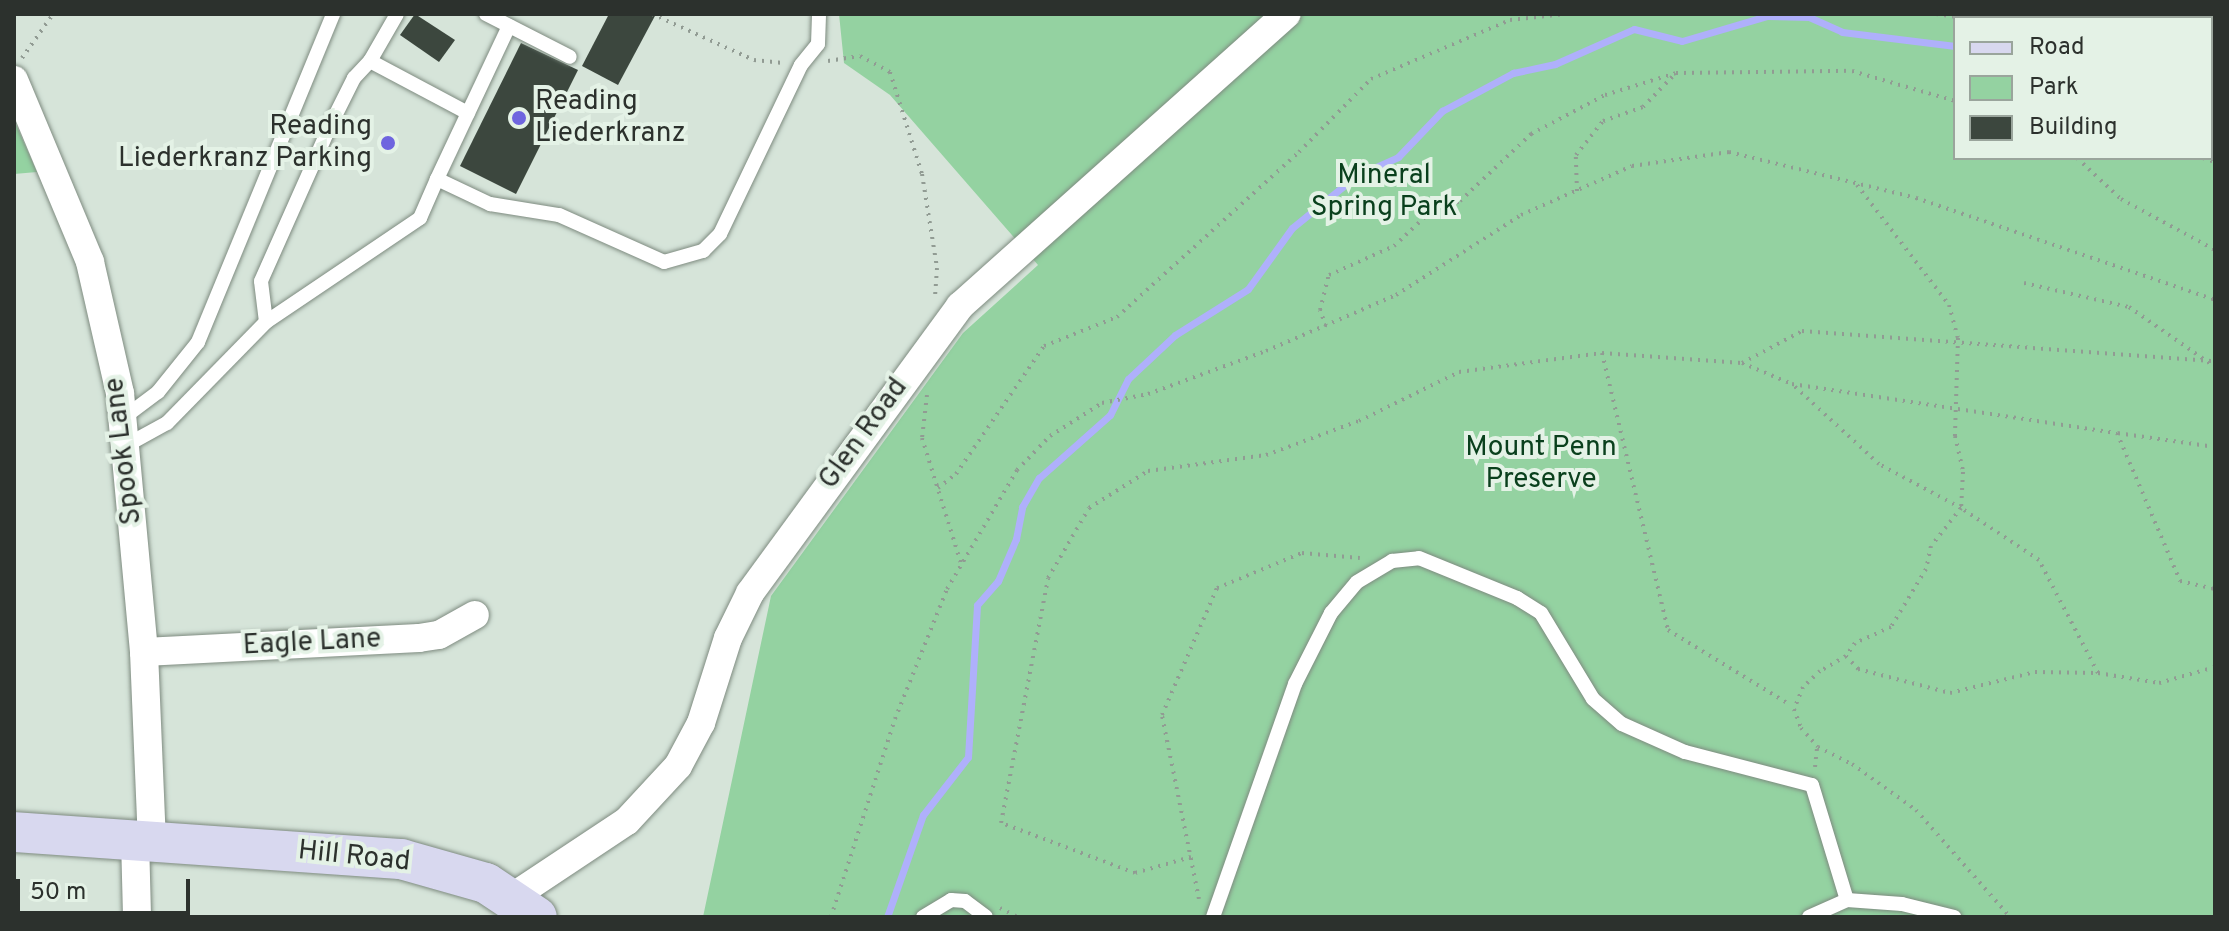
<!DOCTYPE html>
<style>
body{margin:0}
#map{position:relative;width:2229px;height:931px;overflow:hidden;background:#d6e4d9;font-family:Overpass,sans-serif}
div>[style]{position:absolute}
.green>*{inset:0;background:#94d2a1}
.stream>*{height:7px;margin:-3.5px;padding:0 3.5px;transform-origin:3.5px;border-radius:3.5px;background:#afb0fb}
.building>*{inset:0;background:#3c473e}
.path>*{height:4px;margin-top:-2px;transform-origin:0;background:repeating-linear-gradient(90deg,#919b93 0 2px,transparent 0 8px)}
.roads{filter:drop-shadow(0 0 2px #7e8b80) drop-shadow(0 0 2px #7e8b80)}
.lane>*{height:14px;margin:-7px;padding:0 7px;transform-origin:7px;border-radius:7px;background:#fff}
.street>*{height:28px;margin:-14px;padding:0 14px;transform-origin:14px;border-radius:14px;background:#fff}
.secondary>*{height:40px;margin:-20px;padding:0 20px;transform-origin:20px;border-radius:20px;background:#d8d8ef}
.dots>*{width:22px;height:22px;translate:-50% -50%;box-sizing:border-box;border:4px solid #e4f2e6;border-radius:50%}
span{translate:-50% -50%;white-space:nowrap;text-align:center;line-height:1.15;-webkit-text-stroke:8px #e4f2e6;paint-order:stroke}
.poi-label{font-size:28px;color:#2c312d}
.left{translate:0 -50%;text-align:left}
.right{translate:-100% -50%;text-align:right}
.park-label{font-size:28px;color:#0a401d}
.street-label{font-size:28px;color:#2c312d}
.frame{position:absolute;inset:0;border:16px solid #2c312d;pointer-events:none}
.legend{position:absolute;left:1953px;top:16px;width:260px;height:144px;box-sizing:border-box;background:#e4f2e6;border:2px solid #9aa59c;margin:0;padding:10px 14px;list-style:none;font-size:24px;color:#2c312d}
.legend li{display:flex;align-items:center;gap:16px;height:40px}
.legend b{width:40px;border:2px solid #9aa59c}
.scale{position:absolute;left:16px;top:879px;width:174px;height:36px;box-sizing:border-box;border:4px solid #2c312d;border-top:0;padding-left:10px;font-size:24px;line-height:28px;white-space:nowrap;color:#2c312d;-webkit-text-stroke:6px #e4f2e6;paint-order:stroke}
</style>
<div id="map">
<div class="green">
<div style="clip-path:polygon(evenodd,839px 14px,2215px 14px,2215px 917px,703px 917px,771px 596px,963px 333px,1038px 265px,890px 95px,844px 63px,839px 14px,1955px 18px,2211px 18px,2211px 158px,1955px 158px,1955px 18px)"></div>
<div style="clip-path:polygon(14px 120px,37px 172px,14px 174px)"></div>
</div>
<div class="stream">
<div style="left:2211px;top:86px;width:4px;rotate:27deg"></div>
<div style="left:887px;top:917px;width:108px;rotate:-70.6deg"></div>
<div style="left:923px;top:815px;width:73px;rotate:-52.2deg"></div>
<div style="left:968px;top:757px;width:152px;rotate:-86.6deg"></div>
<div style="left:977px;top:605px;width:32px;rotate:-49deg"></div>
<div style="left:998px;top:581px;width:46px;rotate:-66.8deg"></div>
<div style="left:1016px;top:539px;width:33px;rotate:-79deg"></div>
<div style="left:1022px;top:507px;width:34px;rotate:-60deg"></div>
<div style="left:1039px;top:478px;width:95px;rotate:-41.6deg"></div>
<div style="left:1110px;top:415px;width:40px;rotate:-63.4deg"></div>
<div style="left:1128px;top:379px;width:64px;rotate:-43.1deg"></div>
<div style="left:1175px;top:335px;width:86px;rotate:-32.2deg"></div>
<div style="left:1248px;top:289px;width:75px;rotate:-54.2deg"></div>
<div style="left:1292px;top:228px;width:82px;rotate:-39.1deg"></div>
<div style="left:1356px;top:176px;width:46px;rotate:-24.3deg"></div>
<div style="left:1398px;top:157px;width:64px;rotate:-46.3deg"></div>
<div style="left:1442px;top:111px;width:81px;rotate:-28.2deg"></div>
<div style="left:1513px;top:73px;width:43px;rotate:-12.1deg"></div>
<div style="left:1555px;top:64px;width:86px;rotate:-23.9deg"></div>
<div style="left:1634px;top:29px;width:49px;rotate:14deg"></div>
<div style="left:1682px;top:41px;width:89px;rotate:-16.4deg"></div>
<div style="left:1767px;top:16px;width:42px;rotate:1.4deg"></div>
<div style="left:1809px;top:17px;width:36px;rotate:24deg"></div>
<div style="left:1842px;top:32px;width:114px;rotate:7.1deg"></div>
</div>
<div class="building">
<div style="clip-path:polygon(415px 14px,455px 40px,439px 62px,400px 35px)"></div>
<div style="clip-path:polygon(609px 14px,656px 14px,618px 85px,582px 66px)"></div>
<div style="clip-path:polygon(521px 43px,578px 70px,516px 194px,460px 166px)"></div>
</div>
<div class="path">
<div style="left:652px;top:14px;width:112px;rotate:24.3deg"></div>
<div style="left:754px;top:60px;width:29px;rotate:6deg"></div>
<div style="left:1936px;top:14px;width:27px;rotate:8deg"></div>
<div style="left:22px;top:58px;width:54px;rotate:-54.8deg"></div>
<div style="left:2211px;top:59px;width:4px;rotate:27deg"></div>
<div style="left:828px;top:61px;width:32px;rotate:-9deg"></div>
<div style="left:860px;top:56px;width:34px;rotate:28deg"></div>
<div style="left:890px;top:72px;width:107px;rotate:72.6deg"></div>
<div style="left:922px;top:174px;width:95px;rotate:80.9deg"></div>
<div style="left:937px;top:268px;width:27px;rotate:94deg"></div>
<div style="left:2211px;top:124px;width:4px;rotate:14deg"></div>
<div style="left:2077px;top:158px;width:60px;rotate:43deg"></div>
<div style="left:2121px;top:199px;width:107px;rotate:28.5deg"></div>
<div style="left:2203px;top:158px;width:13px;rotate:18deg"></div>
<div style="left:1857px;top:185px;width:151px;rotate:52.5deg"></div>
<div style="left:1949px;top:305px;width:34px;rotate:75deg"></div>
<div style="left:1958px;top:338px;width:98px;rotate:91.8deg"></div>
<div style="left:1955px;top:436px;width:37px;rotate:77deg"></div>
<div style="left:1963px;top:472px;width:36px;rotate:93deg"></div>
<div style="left:1961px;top:508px;width:48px;rotate:128.3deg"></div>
<div style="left:1931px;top:546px;width:24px;rotate:102deg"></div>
<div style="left:1926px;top:569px;width:68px;rotate:121.1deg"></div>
<div style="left:1891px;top:627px;width:39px;rotate:156deg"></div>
<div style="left:1855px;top:643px;width:16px;rotate:125deg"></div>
<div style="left:1846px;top:656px;width:30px;rotate:150deg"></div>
<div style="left:1820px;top:671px;width:23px;rotate:137deg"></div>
<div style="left:1803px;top:687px;width:24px;rotate:112deg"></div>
<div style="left:1794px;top:709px;width:20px;rotate:70deg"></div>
<div style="left:1801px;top:728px;width:25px;rotate:48deg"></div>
<div style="left:1818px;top:747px;width:38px;rotate:27deg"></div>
<div style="left:1852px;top:764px;width:79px;rotate:35.7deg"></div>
<div style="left:1916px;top:810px;width:142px;rotate:48.7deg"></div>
<div style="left:1577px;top:191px;width:36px;rotate:-92deg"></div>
<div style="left:1576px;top:155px;width:43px;rotate:-51.5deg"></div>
<div style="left:1603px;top:121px;width:42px;rotate:-19.3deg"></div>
<div style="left:1643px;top:107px;width:47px;rotate:-45.9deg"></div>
<div style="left:1676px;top:73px;width:176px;rotate:-0.7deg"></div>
<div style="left:1852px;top:71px;width:107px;rotate:16.2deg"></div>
<div style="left:2024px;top:283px;width:108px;rotate:12.9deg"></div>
<div style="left:2129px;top:307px;width:105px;rotate:34.9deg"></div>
<div style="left:1326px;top:326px;width:17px;rotate:-111deg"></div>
<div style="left:1320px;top:310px;width:36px;rotate:-76deg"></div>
<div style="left:1329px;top:275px;width:71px;rotate:-24deg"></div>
<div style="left:1394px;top:246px;width:45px;rotate:-43.2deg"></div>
<div style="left:1427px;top:215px;width:36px;rotate:-23deg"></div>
<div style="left:1460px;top:201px;width:98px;rotate:-43.3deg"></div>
<div style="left:1531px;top:134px;width:84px;rotate:-27.8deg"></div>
<div style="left:1605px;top:95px;width:74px;rotate:-17.2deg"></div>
<div style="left:1602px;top:353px;width:285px;rotate:76.6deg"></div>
<div style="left:1668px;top:630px;width:140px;rotate:31.5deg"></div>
<div style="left:1742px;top:363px;width:68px;rotate:-28.1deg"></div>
<div style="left:1802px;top:331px;width:414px;rotate:4.2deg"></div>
<div style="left:927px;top:395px;width:43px;rotate:96.6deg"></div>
<div style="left:922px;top:438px;width:131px;rotate:72.7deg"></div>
<div style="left:2215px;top:447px;width:99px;rotate:-171.9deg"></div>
<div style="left:2117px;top:433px;width:161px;rotate:66.9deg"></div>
<div style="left:2180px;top:581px;width:36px;rotate:13deg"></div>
<div style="left:938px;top:488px;width:23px;rotate:-38deg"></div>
<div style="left:956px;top:474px;width:155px;rotate:-55.5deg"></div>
<div style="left:1044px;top:346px;width:79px;rotate:-21.7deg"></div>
<div style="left:1117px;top:317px;width:246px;rotate:-42.2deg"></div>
<div style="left:1299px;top:152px;width:103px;rotate:-45.4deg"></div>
<div style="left:1371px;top:79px;width:151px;rotate:-23deg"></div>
<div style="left:1510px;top:20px;width:55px;rotate:-6.2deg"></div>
<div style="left:1846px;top:656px;width:18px;rotate:47deg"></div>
<div style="left:1858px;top:669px;width:95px;rotate:14.6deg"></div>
<div style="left:1950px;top:693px;width:88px;rotate:-13.9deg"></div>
<div style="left:2035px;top:672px;width:63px;rotate:0.9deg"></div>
<div style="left:2098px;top:673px;width:62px;rotate:9.3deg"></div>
<div style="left:2159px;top:683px;width:58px;rotate:-15.9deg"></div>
<div style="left:2098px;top:673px;width:127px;rotate:-117.6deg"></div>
<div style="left:2039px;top:560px;width:94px;rotate:-146.3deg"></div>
<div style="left:1961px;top:508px;width:93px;rotate:-151.8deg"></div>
<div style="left:1879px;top:464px;width:118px;rotate:-137.4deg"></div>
<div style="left:1792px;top:384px;width:329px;rotate:8.6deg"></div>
<div style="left:1815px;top:767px;width:19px;rotate:-84deg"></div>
<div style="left:1191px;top:857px;width:58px;rotate:164.1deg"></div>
<div style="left:1135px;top:873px;width:143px;rotate:-159.5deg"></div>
<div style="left:1001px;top:823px;width:249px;rotate:-79.1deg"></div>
<div style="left:1048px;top:578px;width:81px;rotate:-59.6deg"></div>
<div style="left:1089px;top:508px;width:70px;rotate:-32.1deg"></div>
<div style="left:1148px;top:471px;width:119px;rotate:-7.7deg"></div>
<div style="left:1266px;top:455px;width:99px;rotate:-20.1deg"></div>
<div style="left:1359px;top:421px;width:111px;rotate:-26.1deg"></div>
<div style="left:1459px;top:372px;width:144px;rotate:-7.6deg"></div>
<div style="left:1602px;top:353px;width:140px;rotate:4.1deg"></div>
<div style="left:1742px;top:363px;width:54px;rotate:22.8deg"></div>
<div style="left:1199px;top:899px;width:188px;rotate:-101.4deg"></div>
<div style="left:1162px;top:715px;width:138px;rotate:-66.6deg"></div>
<div style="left:1217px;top:588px;width:92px;rotate:-22.4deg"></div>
<div style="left:1302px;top:553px;width:58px;rotate:4.9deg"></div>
<div style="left:1000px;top:908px;width:20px;rotate:27deg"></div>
<div style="left:831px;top:917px;width:208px;rotate:-72.1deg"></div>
<div style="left:895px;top:719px;width:140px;rotate:-68.2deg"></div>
<div style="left:947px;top:589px;width:138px;rotate:-59.5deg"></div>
<div style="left:1017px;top:470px;width:47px;rotate:-45.9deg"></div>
<div style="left:1050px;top:436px;width:62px;rotate:-32.4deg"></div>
<div style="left:1102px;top:403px;width:47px;rotate:-11.1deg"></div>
<div style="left:1148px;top:394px;width:126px;rotate:-20deg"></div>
<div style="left:1266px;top:351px;width:142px;rotate:-23.3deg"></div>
<div style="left:1396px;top:295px;width:148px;rotate:-32.6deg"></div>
<div style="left:1521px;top:215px;width:121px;rotate:-23.8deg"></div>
<div style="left:1632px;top:166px;width:98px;rotate:-8.2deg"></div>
<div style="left:1729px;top:152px;width:193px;rotate:13.8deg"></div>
<div style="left:1916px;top:198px;width:316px;rotate:18.8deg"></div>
</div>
<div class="roads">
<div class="lane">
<div style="left:486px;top:14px;width:94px;rotate:27.1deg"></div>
<div style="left:370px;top:61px;width:54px;rotate:-60.1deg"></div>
<div style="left:437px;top:179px;width:169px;rotate:-64.8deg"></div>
<div style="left:266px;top:322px;width:41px;rotate:-97deg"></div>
<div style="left:261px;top:281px;width:167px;rotate:-66deg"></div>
<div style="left:329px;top:128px;width:56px;rotate:-63.4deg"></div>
<div style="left:354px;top:78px;width:23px;rotate:-47deg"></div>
<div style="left:370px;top:61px;width:111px;rotate:28deg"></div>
<div style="left:122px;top:419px;width:45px;rotate:-36.9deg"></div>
<div style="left:158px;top:392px;width:64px;rotate:-51.3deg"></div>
<div style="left:198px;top:342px;width:355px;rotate:-67.6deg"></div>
<div style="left:125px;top:446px;width:48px;rotate:-28.7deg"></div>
<div style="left:167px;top:423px;width:141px;rotate:-45.6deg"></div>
<div style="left:266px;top:322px;width:186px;rotate:-34deg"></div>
<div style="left:420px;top:218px;width:43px;rotate:-66.4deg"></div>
<div style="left:437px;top:179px;width:59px;rotate:25.3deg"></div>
<div style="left:490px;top:204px;width:70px;rotate:9.1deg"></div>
<div style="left:559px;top:215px;width:115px;rotate:24.1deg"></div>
<div style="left:664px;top:262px;width:41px;rotate:-15.8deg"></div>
<div style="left:703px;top:251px;width:24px;rotate:-45deg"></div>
<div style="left:720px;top:234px;width:187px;rotate:-64.4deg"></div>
<div style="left:801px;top:65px;width:27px;rotate:-51deg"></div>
<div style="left:818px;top:44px;width:30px;rotate:-88deg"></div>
<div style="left:923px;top:917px;width:33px;rotate:-31deg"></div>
<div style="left:951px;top:900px;width:14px;rotate:4deg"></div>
<div style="left:965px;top:901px;width:26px;rotate:37deg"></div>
<div style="left:1213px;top:917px;width:247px;rotate:-70.6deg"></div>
<div style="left:1295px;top:684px;width:80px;rotate:-63.1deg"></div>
<div style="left:1331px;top:613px;width:40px;rotate:-50deg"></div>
<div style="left:1357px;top:582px;width:41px;rotate:-31deg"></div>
<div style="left:1392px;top:561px;width:27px;rotate:-6deg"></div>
<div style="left:1419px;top:558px;width:106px;rotate:22.2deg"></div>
<div style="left:1517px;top:598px;width:28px;rotate:32deg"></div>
<div style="left:1541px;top:613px;width:100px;rotate:58.8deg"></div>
<div style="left:1593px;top:699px;width:38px;rotate:41deg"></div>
<div style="left:1622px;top:724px;width:69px;rotate:24deg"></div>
<div style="left:1685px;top:752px;width:131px;rotate:14.6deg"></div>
<div style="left:1812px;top:785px;width:120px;rotate:73.1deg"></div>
<div style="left:1809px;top:917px;width:42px;rotate:-24.1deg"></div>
<div style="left:1847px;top:900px;width:55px;rotate:4.2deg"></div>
<div style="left:1902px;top:904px;width:54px;rotate:14deg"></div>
</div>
<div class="street">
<div style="left:14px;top:80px;width:197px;rotate:67.3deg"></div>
<div style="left:90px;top:262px;width:134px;rotate:77.1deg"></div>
<div style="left:120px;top:393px;width:260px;rotate:84.7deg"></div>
<div style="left:144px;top:652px;width:188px;rotate:87.6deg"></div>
<div style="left:144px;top:652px;width:275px;rotate:-2.9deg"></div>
<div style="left:419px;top:638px;width:20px;rotate:-9deg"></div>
<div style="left:439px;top:635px;width:41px;rotate:-29.1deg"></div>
<div style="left:135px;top:839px;width:78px;rotate:88.5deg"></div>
<div style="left:511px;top:898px;width:139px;rotate:-33.6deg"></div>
<div style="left:627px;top:821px;width:75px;rotate:-47.2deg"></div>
<div style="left:678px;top:766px;width:49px;rotate:-61.9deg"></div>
<div style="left:701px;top:723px;width:89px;rotate:-72.4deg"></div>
<div style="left:728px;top:638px;width:50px;rotate:-63.9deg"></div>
<div style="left:750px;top:593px;width:356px;rotate:-53.8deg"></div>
<div style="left:960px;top:306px;width:438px;rotate:-41.8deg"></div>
</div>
<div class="secondary">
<div style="left:14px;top:832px;width:388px;rotate:4deg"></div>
<div style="left:401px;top:859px;width:88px;rotate:15.8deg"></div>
<div style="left:486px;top:883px;width:61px;rotate:33.7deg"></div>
</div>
</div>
<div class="dots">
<div style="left:519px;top:118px;background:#6f65df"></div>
<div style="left:388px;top:143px;background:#6f65df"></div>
</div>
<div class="poi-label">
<span class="left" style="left:535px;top:118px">Reading<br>Liederkranz</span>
<span class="right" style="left:372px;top:143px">Reading<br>Liederkranz Parking</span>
</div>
<div class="park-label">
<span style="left:1384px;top:192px">Mineral<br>Spring Park</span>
<span style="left:1541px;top:464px">Mount Penn<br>Preserve</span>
</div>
<div class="street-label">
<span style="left:864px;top:434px;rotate:-54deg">Glen Road</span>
<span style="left:124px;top:451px;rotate:-97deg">Spook Lane</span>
<span style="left:312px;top:643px;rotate:-3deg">Eagle Lane</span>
<span style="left:354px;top:857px;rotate:6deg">Hill Road</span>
</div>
<div class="frame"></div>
<ul class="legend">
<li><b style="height:10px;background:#d8d8ef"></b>Road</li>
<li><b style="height:22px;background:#94d2a1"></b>Park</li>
<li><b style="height:22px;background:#3c473e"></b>Building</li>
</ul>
<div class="scale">50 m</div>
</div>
